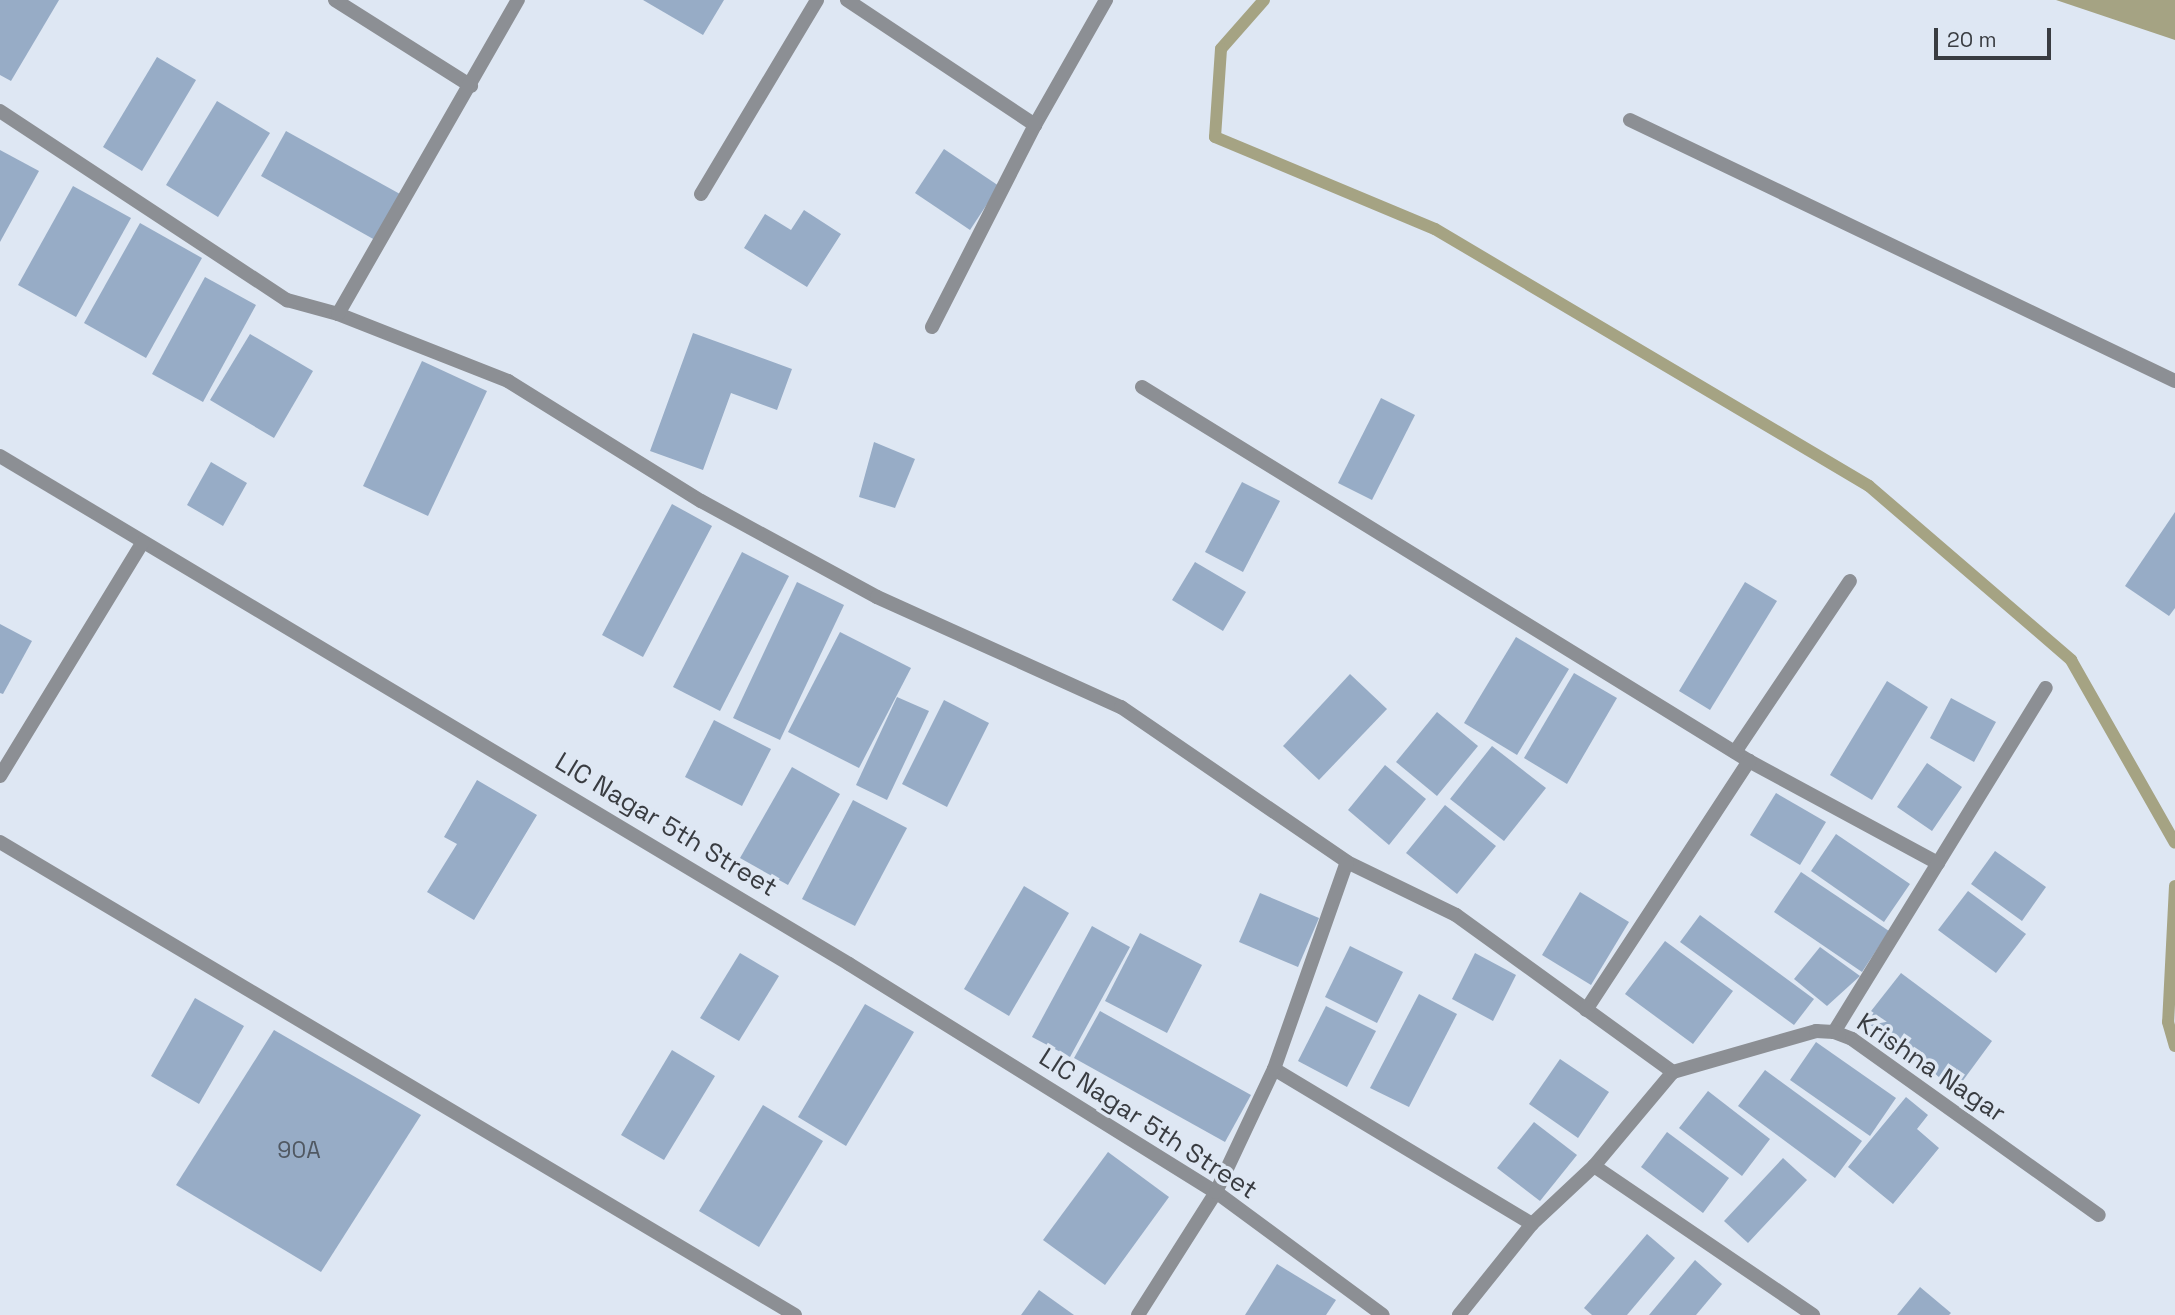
<!DOCTYPE html>
<style>
body{margin:0}
#map{position:relative;width:2175px;height:1315px;overflow:hidden;background:#dee7f3;font-family:"Space Grotesk",sans-serif}
div>[style]{position:absolute}
.water>*{inset:0;background:#a5a383}
.stream>*{height:12px;margin:-6px;padding:0 6px;transform-origin:6px;border-radius:6px;background:#a5a383}
.building>*{inset:0;background:#97acc6}
.minor>*{height:14px;margin:-7px;padding:0 7px;transform-origin:7px;border-radius:7px;background:#8c8f94}
span{translate:-50% -50%;white-space:nowrap;text-align:center;line-height:1.15;-webkit-text-stroke:7px #dee7f3;paint-order:stroke}
.number-label{font-size:23px;color:#505862}
.number-label span{-webkit-text-stroke-width:0}
.street-label{font-size:26px;color:#393c41}
.scale{position:absolute;left:1934px;top:28px;width:117px;height:32px;box-sizing:border-box;border:4px solid #393c41;border-top:0;padding-left:9px;font-size:21px;line-height:24px;white-space:nowrap;color:#393c41;-webkit-text-stroke:5px #dee7f3;paint-order:stroke}
</style>
<div id="map">
<div class="water">
<div style="clip-path:polygon(2056px 0,2175px 0,2175px 40px)"></div>
</div>
<div class="stream">
<div style="left:1264px;top:0;width:65px;rotate:131.3deg"></div>
<div style="left:1221px;top:49px;width:88px;rotate:93.9deg"></div>
<div style="left:1215px;top:137px;width:238px;rotate:22.7deg"></div>
<div style="left:1435px;top:229px;width:504px;rotate:30.63deg"></div>
<div style="left:1869px;top:486px;width:267px;rotate:40.7deg"></div>
<div style="left:2071px;top:660px;width:210px;rotate:60.4deg"></div>
<div style="left:2175px;top:886px;width:136px;rotate:92.9deg"></div>
<div style="left:2168px;top:1022px;width:25px;rotate:74deg"></div>
</div>
<div class="building">
<div style="clip-path:polygon(0 0,59px 0,11px 81px,0 75px)"></div>
<div style="clip-path:polygon(643px 0,724px 0,703px 35px)"></div>
<div style="clip-path:polygon(157px 57px,196px 80px,142px 171px,103px 147px)"></div>
<div style="clip-path:polygon(217px 101px,270px 133px,218px 217px,166px 185px)"></div>
<div style="clip-path:polygon(286px 131px,400px 194px,375px 240px,261px 176px)"></div>
<div style="clip-path:polygon(944px 149px,999px 186px,970px 230px,915px 193px)"></div>
<div style="clip-path:polygon(0 150px,39px 171px,0 242px)"></div>
<div style="clip-path:polygon(73px 186px,131px 218px,76px 317px,18px 285px)"></div>
<div style="clip-path:polygon(804px 210px,841px 234px,807px 287px,744px 248px,765px 214px,791px 230px)"></div>
<div style="clip-path:polygon(140px 223px,202px 258px,146px 358px,84px 323px)"></div>
<div style="clip-path:polygon(205px 277px,256px 305px,203px 402px,152px 374px)"></div>
<div style="clip-path:polygon(693px 333px,792px 369px,777px 410px,731px 393px,703px 470px,650px 451px)"></div>
<div style="clip-path:polygon(250px 334px,313px 371px,274px 438px,210px 400px)"></div>
<div style="clip-path:polygon(422px 361px,487px 391px,428px 516px,363px 486px)"></div>
<div style="clip-path:polygon(1381px 398px,1415px 415px,1372px 500px,1338px 483px)"></div>
<div style="clip-path:polygon(874px 442px,915px 459px,895px 508px,859px 497px)"></div>
<div style="clip-path:polygon(211px 462px,247px 483px,223px 526px,187px 505px)"></div>
<div style="clip-path:polygon(1242px 482px,1280px 501px,1243px 572px,1205px 552px)"></div>
<div style="clip-path:polygon(672px 504px,712px 526px,643px 657px,602px 635px)"></div>
<div style="clip-path:polygon(2175px 512px,2175px 608px,2169px 616px,2125px 586px)"></div>
<div style="clip-path:polygon(742px 552px,789px 576px,720px 711px,673px 687px)"></div>
<div style="clip-path:polygon(1195px 562px,1246px 592px,1223px 631px,1172px 600px)"></div>
<div style="clip-path:polygon(797px 582px,844px 605px,780px 740px,733px 718px)"></div>
<div style="clip-path:polygon(1745px 582px,1777px 601px,1710px 710px,1679px 691px)"></div>
<div style="clip-path:polygon(0 624px,32px 641px,3px 694px,0 693px)"></div>
<div style="clip-path:polygon(840px 632px,911px 668px,859px 768px,788px 732px)"></div>
<div style="clip-path:polygon(1516px 637px,1569px 669px,1517px 755px,1464px 723px)"></div>
<div style="clip-path:polygon(1574px 673px,1617px 698px,1567px 784px,1524px 758px)"></div>
<div style="clip-path:polygon(1350px 674px,1387px 709px,1319px 780px,1283px 746px)"></div>
<div style="clip-path:polygon(1887px 681px,1928px 707px,1872px 800px,1830px 775px)"></div>
<div style="clip-path:polygon(897px 697px,929px 711px,887px 800px,856px 785px)"></div>
<div style="clip-path:polygon(1951px 698px,1996px 722px,1974px 762px,1930px 738px)"></div>
<div style="clip-path:polygon(944px 700px,989px 723px,947px 807px,902px 784px)"></div>
<div style="clip-path:polygon(1437px 712px,1478px 746px,1437px 796px,1396px 762px)"></div>
<div style="clip-path:polygon(714px 720px,771px 749px,742px 806px,685px 777px)"></div>
<div style="clip-path:polygon(1492px 746px,1546px 788px,1504px 841px,1450px 799px)"></div>
<div style="clip-path:polygon(1927px 763px,1962px 787px,1932px 831px,1897px 807px)"></div>
<div style="clip-path:polygon(1385px 765px,1426px 799px,1389px 845px,1348px 810px)"></div>
<div style="clip-path:polygon(792px 767px,840px 794px,788px 885px,740px 858px)"></div>
<div style="clip-path:polygon(477px 780px,537px 815px,474px 920px,427px 892px,457px 844px,444px 837px)"></div>
<div style="clip-path:polygon(1776px 793px,1826px 822px,1800px 865px,1750px 835px)"></div>
<div style="clip-path:polygon(853px 800px,907px 828px,855px 926px,802px 899px)"></div>
<div style="clip-path:polygon(1445px 805px,1496px 846px,1457px 894px,1406px 853px)"></div>
<div style="clip-path:polygon(1836px 834px,1910px 884px,1884px 922px,1811px 871px)"></div>
<div style="clip-path:polygon(1995px 851px,2046px 887px,2022px 921px,1971px 884px)"></div>
<div style="clip-path:polygon(1801px 872px,1889px 931px,1862px 972px,1774px 912px)"></div>
<div style="clip-path:polygon(1024px 886px,1069px 913px,1009px 1016px,964px 989px)"></div>
<div style="clip-path:polygon(1968px 891px,2026px 934px,1996px 973px,1938px 930px)"></div>
<div style="clip-path:polygon(1580px 892px,1629px 922px,1591px 985px,1542px 955px)"></div>
<div style="clip-path:polygon(1260px 893px,1319px 918px,1298px 967px,1239px 942px)"></div>
<div style="clip-path:polygon(1700px 915px,1814px 999px,1794px 1025px,1680px 942px)"></div>
<div style="clip-path:polygon(1092px 926px,1130px 947px,1070px 1057px,1032px 1037px)"></div>
<div style="clip-path:polygon(1140px 933px,1202px 965px,1167px 1033px,1105px 1001px)"></div>
<div style="clip-path:polygon(1665px 941px,1733px 991px,1693px 1044px,1625px 994px)"></div>
<div style="clip-path:polygon(1350px 946px,1403px 972px,1377px 1023px,1325px 997px)"></div>
<div style="clip-path:polygon(1820px 947px,1860px 976px,1827px 1006px,1794px 979px)"></div>
<div style="clip-path:polygon(740px 953px,779px 976px,739px 1041px,700px 1018px)"></div>
<div style="clip-path:polygon(1475px 953px,1516px 975px,1493px 1021px,1452px 999px)"></div>
<div style="clip-path:polygon(1901px 973px,1992px 1041px,1956px 1090px,1864px 1020px)"></div>
<div style="clip-path:polygon(1419px 994px,1457px 1014px,1409px 1107px,1370px 1088px)"></div>
<div style="clip-path:polygon(195px 998px,244px 1026px,199px 1104px,151px 1076px)"></div>
<div style="clip-path:polygon(865px 1004px,914px 1032px,846px 1146px,798px 1117px)"></div>
<div style="clip-path:polygon(1326px 1006px,1376px 1031px,1347px 1087px,1298px 1061px)"></div>
<div style="clip-path:polygon(1100px 1011px,1251px 1095px,1225px 1142px,1074px 1058px)"></div>
<div style="clip-path:polygon(274px 1030px,421px 1115px,321px 1272px,176px 1185px)"></div>
<div style="clip-path:polygon(1816px 1042px,1896px 1098px,1870px 1136px,1790px 1080px)"></div>
<div style="clip-path:polygon(672px 1050px,715px 1076px,664px 1160px,621px 1135px)"></div>
<div style="clip-path:polygon(1560px 1059px,1609px 1092px,1578px 1138px,1529px 1104px)"></div>
<div style="clip-path:polygon(1765px 1070px,1862px 1141px,1835px 1178px,1738px 1106px)"></div>
<div style="clip-path:polygon(1708px 1091px,1770px 1139px,1742px 1176px,1679px 1128px)"></div>
<div style="clip-path:polygon(1906px 1097px,1928px 1115px,1917px 1129px,1939px 1148px,1893px 1204px,1848px 1167px)"></div>
<div style="clip-path:polygon(763px 1105px,823px 1141px,759px 1247px,699px 1211px)"></div>
<div style="clip-path:polygon(1534px 1122px,1577px 1155px,1540px 1201px,1497px 1168px)"></div>
<div style="clip-path:polygon(1667px 1132px,1729px 1178px,1703px 1213px,1641px 1167px)"></div>
<div style="clip-path:polygon(1108px 1152px,1169px 1197px,1105px 1285px,1043px 1240px)"></div>
<div style="clip-path:polygon(1783px 1158px,1807px 1180px,1748px 1243px,1724px 1221px)"></div>
<div style="clip-path:polygon(1647px 1234px,1675px 1258px,1627px 1315px,1592px 1315px,1584px 1308px)"></div>
<div style="clip-path:polygon(1695px 1260px,1722px 1284px,1696px 1315px,1649px 1315px)"></div>
<div style="clip-path:polygon(1277px 1264px,1336px 1300px,1326px 1315px,1245px 1315px)"></div>
<div style="clip-path:polygon(1920px 1287px,1951px 1313px,1949px 1315px,1897px 1315px)"></div>
<div style="clip-path:polygon(1039px 1290px,1074px 1315px,1021px 1315px)"></div>
</div>
<div class="minor">
<div style="left:335px;top:0;width:161px;rotate:32.3deg"></div>
<div style="left:847px;top:0;width:226px;rotate:33.6deg"></div>
<div style="left:0;top:111px;width:344px;rotate:33.4deg"></div>
<div style="left:287px;top:300px;width:53px;rotate:15.4deg"></div>
<div style="left:338px;top:314px;width:183px;rotate:21.5deg"></div>
<div style="left:508px;top:381px;width:227px;rotate:31.9deg"></div>
<div style="left:701px;top:501px;width:200px;rotate:28.6deg"></div>
<div style="left:877px;top:597px;width:268px;rotate:24.3deg"></div>
<div style="left:1121px;top:707px;width:274px;rotate:34.4deg"></div>
<div style="left:1347px;top:862px;width:121px;rotate:25.9deg"></div>
<div style="left:1456px;top:915px;width:268px;rotate:35.9deg"></div>
<div style="left:1630px;top:120px;width:604px;rotate:25.59deg"></div>
<div style="left:701px;top:194px;width:226px;rotate:-59.1deg"></div>
<div style="left:338px;top:314px;width:362px;rotate:-60.2deg"></div>
<div style="left:932px;top:327px;width:227px;rotate:-63deg"></div>
<div style="left:1035px;top:125px;width:144px;rotate:-60.4deg"></div>
<div style="left:1142px;top:387px;width:713px;rotate:31.64deg"></div>
<div style="left:1749px;top:761px;width:215px;rotate:28.4deg"></div>
<div style="left:0;top:456px;width:989px;rotate:30.89deg"></div>
<div style="left:849px;top:964px;width:432px;rotate:31.9deg"></div>
<div style="left:1216px;top:1192px;width:207px;rotate:36.4deg"></div>
<div style="left:1735px;top:752px;width:206px;rotate:-56.1deg"></div>
<div style="left:0;top:776px;width:274px;rotate:-58.6deg"></div>
<div style="left:0;top:842px;width:925px;rotate:30.75deg"></div>
<div style="left:1586px;top:1010px;width:298px;rotate:-56.8deg"></div>
<div style="left:1834px;top:1032px;width:404px;rotate:-58.4deg"></div>
<div style="left:1274px;top:1069px;width:301px;rotate:31deg"></div>
<div style="left:1594px;top:1166px;width:123px;rotate:-50deg"></div>
<div style="left:1673px;top:1072px;width:149px;rotate:-16deg"></div>
<div style="left:1816px;top:1031px;width:18px;rotate:3deg"></div>
<div style="left:1834px;top:1032px;width:19px;rotate:21deg"></div>
<div style="left:1852px;top:1039px;width:303px;rotate:35.5deg"></div>
<div style="left:1138px;top:1315px;width:146px;rotate:-57.6deg"></div>
<div style="left:1216px;top:1192px;width:136px;rotate:-64.8deg"></div>
<div style="left:1274px;top:1069px;width:219px;rotate:-70.6deg"></div>
<div style="left:1459px;top:1315px;width:117px;rotate:-51.3deg"></div>
<div style="left:1532px;top:1224px;width:85px;rotate:-43.1deg"></div>
<div style="left:1594px;top:1166px;width:265px;rotate:34.2deg"></div>
</div>
<div class="number-label">
<span style="left:299px;top:1150px">90A</span>
</div>
<div class="street-label">
<span style="left:666px;top:825px;rotate:31deg">LIC Nagar 5th Street</span>
<span style="left:1931px;top:1068px;rotate:34deg">Krishna Nagar</span>
<span style="left:1148px;top:1124px;rotate:33deg">LIC Nagar 5th Street</span>
</div>
<div class="scale">20 m</div>
</div>
